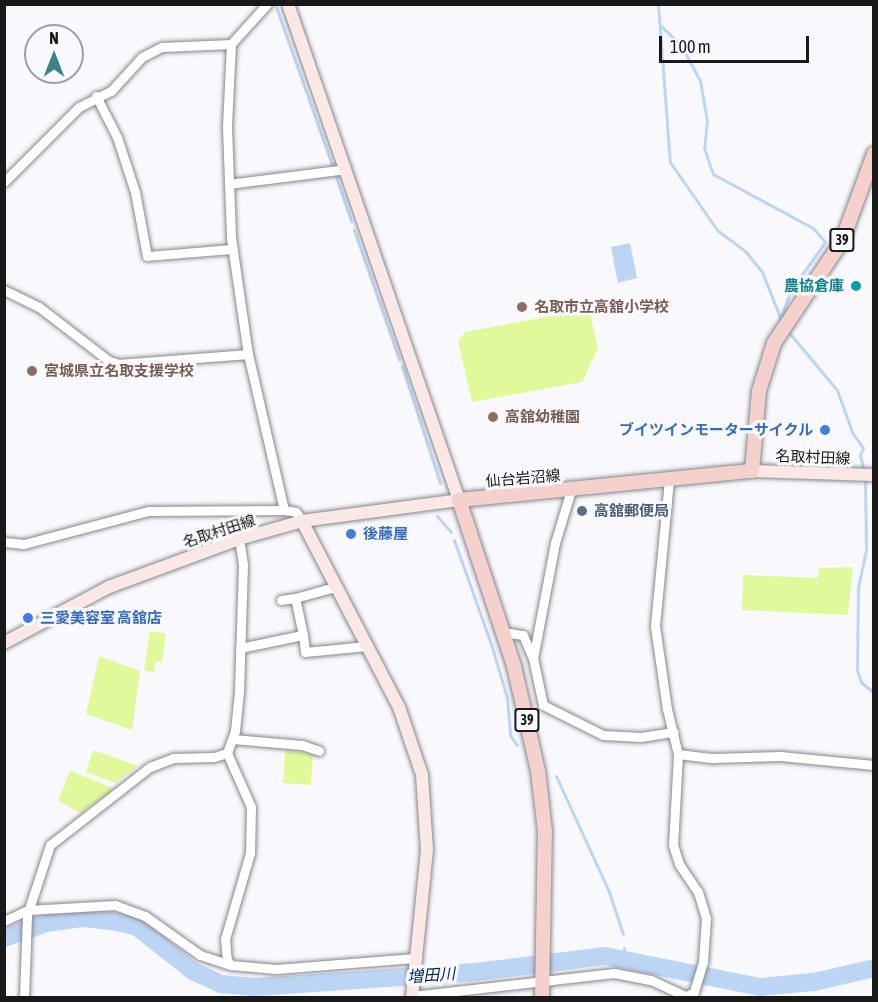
<!DOCTYPE html>
<meta charset="utf-8">
<style>
body{margin:0}
#map{position:relative;width:878px;height:1002px;overflow:hidden;background:#f9f9fd;font-family:"Asap Condensed","Noto Sans JP",sans-serif}
div>[style]{position:absolute}
.green>*{inset:0;background:#dff99b}
.water>*{inset:0;background:#bdd5f5}
.stream>*{height:3px;margin:-1.5px;padding:0 1.5px;transform-origin:1.5px;border-radius:1.5px;background:#bdd5f5}
.river>*{height:18px;margin:-9px;padding:0 9px;transform-origin:9px;border-radius:9px;background:#bdd5f5}
.roads{filter:drop-shadow(0 0 2px #87878b) drop-shadow(0 0 2px #87878b)}
.street>*{height:9px;margin:-4.5px;padding:0 4.5px;transform-origin:4.5px;border-radius:4.5px;background:#fff}
.secondary>*{height:12px;margin:-6px;padding:0 6px;transform-origin:6px;border-radius:6px;background:#fae8e6}
.primary>*{height:14px;margin:-7px;padding:0 7px;transform-origin:7px;border-radius:7px;background:#f5d1ce}
.dots>*{width:16px;height:16px;translate:-50% -50%;box-sizing:border-box;border:3px solid #f9f9fd;border-radius:50%}
span{translate:-50% -50%;white-space:nowrap;text-align:center;line-height:1.15;-webkit-text-stroke:6px #f9f9fd;paint-order:stroke}
.shield-label span{padding:2px 4px;background:#f9f9fd;border:2px solid;border-radius:4px;-webkit-text-stroke-width:0}
.shield-label{font-size:14px;color:#19191a;font-weight:700}
.culture-label{font-size:15px;color:#0d838f;font-weight:700}
.right{translate:-100% -50%;text-align:right}
.education-label{font-size:15px;color:#785e54;font-weight:700}
.left{translate:0 -50%;text-align:left}
.shop-label{font-size:15px;color:#366cbe;font-weight:700}
.street-label{font-size:15px;color:#19191a}
.service-label{font-size:15px;color:#4e5e75;font-weight:700}
.water-label{font-size:16px;color:#002a58;font-style:italic}
.frame{position:absolute;inset:0;border:6px solid #19191a;pointer-events:none}
.north{position:absolute;left:24px;top:24px;width:60px;height:60px;box-sizing:border-box;background:#f9f9fd;border:2px solid #9f9fa2;border-radius:50%;rotate:0deg;font-size:16px;font-weight:700;line-height:24px;text-align:center;color:#19191a}
.north::after{content:'';display:block;margin:auto;width:21px;height:27px;background:#3b8387;clip-path:polygon(50% 0,100% 100%,50% 72%,0 100%)}
.scale{position:absolute;left:659px;top:36px;width:150px;height:27px;box-sizing:border-box;border:3px solid #19191a;border-top:0;padding-left:8px;font-size:18px;line-height:21px;white-space:nowrap;color:#19191a;-webkit-text-stroke:4px #f9f9fd;paint-order:stroke}
</style>
<div id="map">
<div class="green">
<div style="clip-path:polygon(589px 309px,598px 348px,582px 382px,472px 402px,458px 341px,465px 332px)"></div>
<div style="clip-path:polygon(853px 567px,848px 615px,742px 610px,743px 575px,818px 578px,819px 568px)"></div>
<div style="clip-path:polygon(150px 631px,166px 634px,162px 662px,156px 661px,154px 672px,144px 671px)"></div>
<div style="clip-path:polygon(99px 656px,140px 671px,132px 730px,86px 714px)"></div>
<div style="clip-path:polygon(285px 749px,313px 755px,311px 785px,283px 783px)"></div>
<div style="clip-path:polygon(93px 750px,138px 766px,115px 783px,86px 772px)"></div>
<div style="clip-path:polygon(70px 771px,109px 786px,113px 790px,81px 813px,58px 801px)"></div>
</div>
<div class="water">
<div style="clip-path:polygon(630px 243px,637px 278px,618px 283px,611px 247px)"></div>
</div>
<div class="stream">
<div style="left:275px;top:4px;width:174px;rotate:70.5deg"></div>
<div style="left:658px;top:4px;width:158px;rotate:85.7deg"></div>
<div style="left:670px;top:162px;width:83px;rotate:55.3deg"></div>
<div style="left:717px;top:230px;width:36px;rotate:37deg"></div>
<div style="left:746px;top:252px;width:26px;rotate:51deg"></div>
<div style="left:762px;top:272px;width:54px;rotate:68.2deg"></div>
<div style="left:660px;top:25px;width:29px;rotate:44deg"></div>
<div style="left:681px;top:45px;width:40px;rotate:62deg"></div>
<div style="left:700px;top:80px;width:42px;rotate:80.3deg"></div>
<div style="left:707px;top:121px;width:27px;rotate:96deg"></div>
<div style="left:704px;top:148px;width:28px;rotate:71deg"></div>
<div style="left:713px;top:174px;width:114px;rotate:28.4deg"></div>
<div style="left:813px;top:228px;width:18px;rotate:49deg"></div>
<div style="left:825px;top:242px;width:59px;rotate:125.3deg"></div>
<div style="left:791px;top:290px;width:32px;rotate:110deg"></div>
<div style="left:335px;top:174px;width:50px;rotate:71.2deg"></div>
<div style="left:354px;top:230px;width:137px;rotate:70.8deg"></div>
<div style="left:787px;top:330px;width:78px;rotate:50.2deg"></div>
<div style="left:837px;top:390px;width:45px;rotate:70.3deg"></div>
<div style="left:852px;top:432px;width:19px;rotate:55deg"></div>
<div style="left:863px;top:448px;width:8px;rotate:113deg"></div>
<div style="left:860px;top:455px;width:16px;rotate:76deg"></div>
<div style="left:402px;top:366px;width:123px;rotate:72deg"></div>
<div style="left:865px;top:478px;width:72px;rotate:89.2deg"></div>
<div style="left:866px;top:550px;width:39px;rotate:102deg"></div>
<div style="left:858px;top:588px;width:82px;rotate:90.7deg"></div>
<div style="left:857px;top:670px;width:13px;rotate:72deg"></div>
<div style="left:861px;top:682px;width:17px;rotate:40deg"></div>
<div style="left:437px;top:516px;width:21px;rotate:49deg"></div>
<div style="left:454px;top:540px;width:114px;rotate:70.4deg"></div>
<div style="left:492px;top:647px;width:53px;rotate:73.6deg"></div>
<div style="left:507px;top:698px;width:37px;rotate:85deg"></div>
<div style="left:510px;top:735px;width:12px;rotate:55deg"></div>
<div style="left:556px;top:776px;width:128px;rotate:65.4deg"></div>
<div style="left:609px;top:892px;width:44px;rotate:71.6deg"></div>
<div style="left:624px;top:948px;width:10px;rotate:90deg"></div>
</div>
<div class="river">
<div style="left:4px;top:938px;width:46px;rotate:-19.2deg"></div>
<div style="left:47px;top:923px;width:35px;rotate:-8deg"></div>
<div style="left:82px;top:918px;width:30px;rotate:6deg"></div>
<div style="left:112px;top:921px;width:26px;rotate:13deg"></div>
<div style="left:137px;top:927px;width:71px;rotate:38.2deg"></div>
<div style="left:193px;top:971px;width:31px;rotate:25deg"></div>
<div style="left:221px;top:984px;width:34px;rotate:5deg"></div>
<div style="left:255px;top:987px;width:221px;rotate:-3.9deg"></div>
<div style="left:475px;top:972px;width:131px;rotate:-7deg"></div>
<div style="left:605px;top:956px;width:158px;rotate:11.3deg"></div>
<div style="left:760px;top:987px;width:54px;rotate:-5.3deg"></div>
<div style="left:814px;top:982px;width:62px;rotate:-13.1deg"></div>
</div>
<div class="roads">
<div class="street">
<div style="left:231px;top:44px;width:83px;rotate:92.8deg"></div>
<div style="left:227px;top:127px;width:111px;rotate:87.9deg"></div>
<div style="left:231px;top:238px;width:117px;rotate:81.7deg"></div>
<div style="left:96px;top:96px;width:46px;rotate:62.9deg"></div>
<div style="left:117px;top:137px;width:58px;rotate:71.9deg"></div>
<div style="left:135px;top:192px;width:65px;rotate:79.4deg"></div>
<div style="left:147px;top:256px;width:86px;rotate:-4.7deg"></div>
<div style="left:4px;top:182px;width:106px;rotate:-45deg"></div>
<div style="left:79px;top:107px;width:36px;rotate:-27deg"></div>
<div style="left:111px;top:91px;width:46px;rotate:-47.6deg"></div>
<div style="left:142px;top:57px;width:22px;rotate:-27deg"></div>
<div style="left:162px;top:47px;width:69px;rotate:-2.5deg"></div>
<div style="left:231px;top:44px;width:54px;rotate:-48deg"></div>
<div style="left:229px;top:184px;width:118px;rotate:-7.3deg"></div>
<div style="left:4px;top:290px;width:39px;rotate:26deg"></div>
<div style="left:39px;top:307px;width:88px;rotate:37.6deg"></div>
<div style="left:109px;top:361px;width:10px;rotate:17deg"></div>
<div style="left:119px;top:364px;width:129px;rotate:-4.4deg"></div>
<div style="left:248px;top:354px;width:160px;rotate:77deg"></div>
<div style="left:669px;top:480px;width:147px;rotate:95.5deg"></div>
<div style="left:655px;top:626px;width:84px;rotate:81.8deg"></div>
<div style="left:667px;top:709px;width:46px;rotate:76.3deg"></div>
<div style="left:678px;top:754px;width:91px;rotate:93.1deg"></div>
<div style="left:673px;top:845px;width:20px;rotate:72deg"></div>
<div style="left:679px;top:864px;width:34px;rotate:56deg"></div>
<div style="left:698px;top:892px;width:27px;rotate:73deg"></div>
<div style="left:706px;top:918px;width:44px;rotate:93.9deg"></div>
<div style="left:703px;top:962px;width:31px;rotate:107deg"></div>
<div style="left:694px;top:992px;width:13px;rotate:153deg"></div>
<div style="left:571px;top:490px;width:55px;rotate:106.8deg"></div>
<div style="left:555px;top:543px;width:117px;rotate:100.8deg"></div>
<div style="left:533px;top:658px;width:48px;rotate:78deg"></div>
<div style="left:543px;top:705px;width:67px;rotate:26.6deg"></div>
<div style="left:603px;top:735px;width:38px;rotate:3deg"></div>
<div style="left:641px;top:737px;width:33px;rotate:-9deg"></div>
<div style="left:239px;top:539px;width:26px;rotate:81deg"></div>
<div style="left:243px;top:565px;width:126px;rotate:91.8deg"></div>
<div style="left:239px;top:691px;width:40px;rotate:95.7deg"></div>
<div style="left:235px;top:731px;width:23px;rotate:110deg"></div>
<div style="left:227px;top:753px;width:59px;rotate:66deg"></div>
<div style="left:251px;top:807px;width:46px;rotate:91.2deg"></div>
<div style="left:250px;top:853px;width:90px;rotate:106.2deg"></div>
<div style="left:225px;top:939px;width:21px;rotate:85deg"></div>
<div style="left:227px;top:960px;width:6px;rotate:51deg"></div>
<div style="left:231px;top:965px;width:45px;rotate:5.1deg"></div>
<div style="left:276px;top:969px;width:139px;rotate:-4.5deg"></div>
<div style="left:4px;top:542px;width:20px;rotate:6deg"></div>
<div style="left:24px;top:544px;width:128px;rotate:-14.9deg"></div>
<div style="left:148px;top:511px;width:136px;rotate:-0.4deg"></div>
<div style="left:284px;top:510px;width:12px;rotate:9deg"></div>
<div style="left:296px;top:512px;width:11px;rotate:56deg"></div>
<div style="left:281px;top:600px;width:14px;rotate:-8deg"></div>
<div style="left:503px;top:632px;width:20px;rotate:9deg"></div>
<div style="left:523px;top:635px;width:25px;rotate:67deg"></div>
<div style="left:303px;top:635px;width:17px;rotate:83deg"></div>
<div style="left:305px;top:652px;width:62px;rotate:-5.5deg"></div>
<div style="left:240px;top:648px;width:64px;rotate:-11.7deg"></div>
<div style="left:303px;top:635px;width:38px;rotate:-102deg"></div>
<div style="left:295px;top:598px;width:41px;rotate:-15.4deg"></div>
<div style="left:233px;top:739px;width:69px;rotate:5deg"></div>
<div style="left:302px;top:745px;width:18px;rotate:19deg"></div>
<div style="left:678px;top:754px;width:35px;rotate:7deg"></div>
<div style="left:713px;top:758px;width:67px;rotate:-1.7deg"></div>
<div style="left:780px;top:756px;width:94px;rotate:5.5deg"></div>
<div style="left:4px;top:921px;width:26px;rotate:-25deg"></div>
<div style="left:28px;top:910px;width:87px;rotate:-3.3deg"></div>
<div style="left:115px;top:905px;width:32px;rotate:20deg"></div>
<div style="left:145px;top:916px;width:67px;rotate:35.3deg"></div>
<div style="left:200px;top:955px;width:33px;rotate:18deg"></div>
<div style="left:412px;top:996px;width:203px;rotate:-6.5deg"></div>
<div style="left:614px;top:973px;width:38px;rotate:11deg"></div>
<div style="left:651px;top:980px;width:38px;rotate:25deg"></div>
<div style="left:24px;top:998px;width:83px;rotate:-87.9deg"></div>
<div style="left:27px;top:915px;width:74px;rotate:-71.8deg"></div>
<div style="left:50px;top:845px;width:127px;rotate:-38deg"></div>
<div style="left:150px;top:767px;width:25px;rotate:-21deg"></div>
<div style="left:173px;top:758px;width:41px;rotate:-1.4deg"></div>
<div style="left:214px;top:757px;width:14px;rotate:-17deg"></div>
</div>
<div class="secondary">
<div style="left:752px;top:471px;width:122px;rotate:1.9deg"></div>
<div style="left:302px;top:521px;width:210px;rotate:62.5deg"></div>
<div style="left:399px;top:707px;width:72px;rotate:71.3deg"></div>
<div style="left:422px;top:775px;width:75px;rotate:86.2deg"></div>
<div style="left:427px;top:850px;width:149px;rotate:95.8deg"></div>
<div style="left:4px;top:643px;width:119px;rotate:-28.1deg"></div>
<div style="left:109px;top:587px;width:139px;rotate:-20.3deg"></div>
<div style="left:239px;top:539px;width:66px;rotate:-15.9deg"></div>
<div style="left:302px;top:521px;width:158px;rotate:-7.6deg"></div>
<div style="left:459px;top:500px;width:525px;rotate:-109.02deg"></div>
</div>
<div class="primary">
<div style="left:542px;top:998px;width:166px;rotate:-89deg"></div>
<div style="left:545px;top:832px;width:61px;rotate:-96.5deg"></div>
<div style="left:538px;top:771px;width:108px;rotate:-102.9deg"></div>
<div style="left:514px;top:666px;width:175px;rotate:-108.3deg"></div>
<div style="left:459px;top:500px;width:294px;rotate:-5.7deg"></div>
<div style="left:752px;top:471px;width:80px;rotate:-85deg"></div>
<div style="left:759px;top:391px;width:50px;rotate:-72.6deg"></div>
<div style="left:774px;top:343px;width:123px;rotate:-56.3deg"></div>
<div style="left:842px;top:241px;width:93px;rotate:-69.8deg"></div>
</div>
</div>
<div class="dots">
<div style="left:856px;top:286px;background:#0f9aa8"></div>
<div style="left:522px;top:307px;background:#8d6e63"></div>
<div style="left:32px;top:371px;background:#8d6e63"></div>
<div style="left:493px;top:417px;background:#8d6e63"></div>
<div style="left:825px;top:430px;background:#3f7fe0"></div>
<div style="left:582px;top:511px;background:#5c6f8a"></div>
<div style="left:351px;top:534px;background:#3f7fe0"></div>
<div style="left:28px;top:618px;background:#3f7fe0"></div>
</div>
<div class="shield-label">
<span style="left:842px;top:240px">39</span>
<span style="left:527px;top:720px">39</span>
</div>
<div class="culture-label">
<span class="right" style="left:844px;top:286px">農協倉庫</span>
</div>
<div class="education-label">
<span class="left" style="left:534px;top:307px">名取市立高舘小学校</span>
<span class="left" style="left:44px;top:371px">宮城県立名取支援学校</span>
<span class="left" style="left:505px;top:417px">高舘幼稚園</span>
</div>
<div class="shop-label">
<span class="right" style="left:813px;top:430px">ブイツインモーターサイクル</span>
<span class="left" style="left:363px;top:534px">後藤屋</span>
<span class="left" style="left:40px;top:618px">三愛美容室 高舘店</span>
</div>
<div class="street-label">
<span style="left:813px;top:457px;rotate:2deg">名取村田線</span>
<span style="left:523px;top:478px;rotate:-5deg">仙台岩沼線</span>
<span style="left:219px;top:531px;rotate:-18deg">名取村田線</span>
</div>
<div class="service-label">
<span class="left" style="left:594px;top:511px">高舘郵便局</span>
</div>
<div class="water-label">
<span style="left:431px;top:975px;rotate:-4deg">増田川</span>
</div>
<div class="frame"></div>
<div class="north">N</div>
<div class="scale">100 m</div>
</div>
